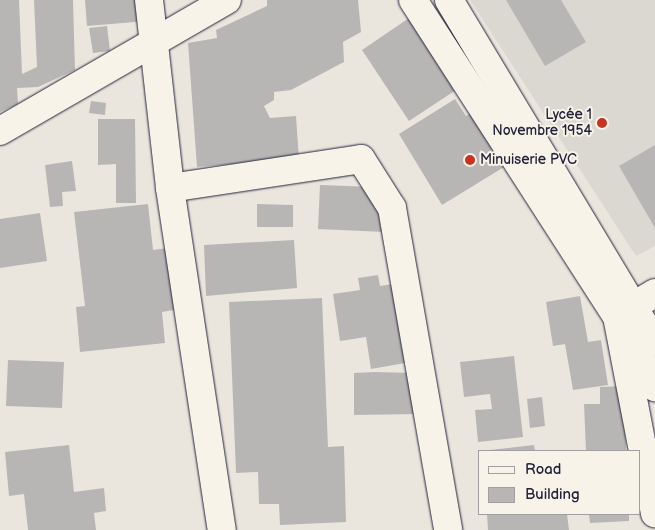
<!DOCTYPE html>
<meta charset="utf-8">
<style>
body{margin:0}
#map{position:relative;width:655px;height:530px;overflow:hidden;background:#eae6de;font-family:"Balsamiq Sans",sans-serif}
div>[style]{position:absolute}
.built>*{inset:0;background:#dbd8d2}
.building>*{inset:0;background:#b8b6b5}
.roads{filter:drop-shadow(0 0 1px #22223b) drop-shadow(0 0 1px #22223b)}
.minor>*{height:28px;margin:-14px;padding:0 14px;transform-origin:14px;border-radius:14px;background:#f7f3e8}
.major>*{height:28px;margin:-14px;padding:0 14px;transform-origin:14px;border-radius:14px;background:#f7f3e8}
.dots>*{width:14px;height:14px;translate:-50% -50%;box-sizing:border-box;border:2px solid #f7f3e8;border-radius:50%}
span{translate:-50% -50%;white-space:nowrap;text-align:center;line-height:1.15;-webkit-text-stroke:4px #f7f3e8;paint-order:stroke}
.poi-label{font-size:14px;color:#22223b}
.right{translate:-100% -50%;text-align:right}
.left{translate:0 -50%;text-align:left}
.legend{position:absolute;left:478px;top:450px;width:162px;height:65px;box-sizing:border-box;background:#f7f3e8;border:1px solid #a29fa3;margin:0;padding:6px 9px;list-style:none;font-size:15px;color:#22223b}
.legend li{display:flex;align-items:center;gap:10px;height:25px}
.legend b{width:25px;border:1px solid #a29fa3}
</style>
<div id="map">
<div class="built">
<div style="clip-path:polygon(470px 0,655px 0,655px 246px,636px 256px)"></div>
</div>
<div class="building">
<div style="clip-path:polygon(0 0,19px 0,22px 74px,37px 67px,34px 0,73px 0,75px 70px,38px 87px,17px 88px,18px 104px,0 112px)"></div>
<div style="clip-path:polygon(85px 0,146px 0,147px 21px,87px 26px)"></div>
<div style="clip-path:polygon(267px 0,358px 0,361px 32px,343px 42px,344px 62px,291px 90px,274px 92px,274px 100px,264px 106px,270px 118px,296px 116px,299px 159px,197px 167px,188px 43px,217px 38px,216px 30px,267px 6px)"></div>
<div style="clip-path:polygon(506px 0,561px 0,586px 42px,545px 66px)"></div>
<div style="clip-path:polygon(412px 16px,459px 88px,409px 121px,362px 50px)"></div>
<div style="clip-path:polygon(107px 26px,110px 51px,93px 53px,89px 28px)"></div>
<div style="clip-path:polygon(455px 99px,466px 116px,471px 113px,509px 164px,442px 205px,399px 134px)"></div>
<div style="clip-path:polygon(91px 101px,106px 103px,105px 115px,89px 113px)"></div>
<div style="clip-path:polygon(98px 119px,135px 119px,136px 203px,116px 203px,116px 164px,98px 165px)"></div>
<div style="clip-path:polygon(655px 145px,655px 228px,619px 166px)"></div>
<div style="clip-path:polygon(72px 161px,76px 191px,62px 192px,63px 206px,50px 207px,45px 165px)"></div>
<div style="clip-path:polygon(320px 185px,375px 187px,374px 208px,386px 209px,385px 232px,318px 229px)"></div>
<div style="clip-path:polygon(148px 204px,153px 250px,168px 248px,174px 310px,162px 312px,165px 343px,80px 352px,76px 307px,85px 306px,74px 212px)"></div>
<div style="clip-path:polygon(257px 204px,293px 205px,293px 227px,257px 227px)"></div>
<div style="clip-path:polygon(40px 213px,47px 261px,0 268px,0 219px)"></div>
<div style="clip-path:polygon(294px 240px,297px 288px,206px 296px,204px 245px)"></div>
<div style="clip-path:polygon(378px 275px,380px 286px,399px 283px,411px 362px,371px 369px,366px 337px,340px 341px,333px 294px,360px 290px,358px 278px)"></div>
<div style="clip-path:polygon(580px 296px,588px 342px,601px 340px,608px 385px,573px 390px,565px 344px,553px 346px,546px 302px)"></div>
<div style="clip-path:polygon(322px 298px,328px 447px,344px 446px,346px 522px,280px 525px,279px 504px,259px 504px,258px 472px,236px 473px,229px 302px)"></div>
<div style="clip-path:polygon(514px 356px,523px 437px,478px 442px,475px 410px,492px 409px,490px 394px,464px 397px,460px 362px)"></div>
<div style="clip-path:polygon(8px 360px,64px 362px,62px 408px,6px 406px)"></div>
<div style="clip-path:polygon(374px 372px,416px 373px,417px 414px,354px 415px,354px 373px)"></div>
<div style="clip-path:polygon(624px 386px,626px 451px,586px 451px,584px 404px,600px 404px,600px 387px)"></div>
<div style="clip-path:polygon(542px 397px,545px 426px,530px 428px,527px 399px)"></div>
<div style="clip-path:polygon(69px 445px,74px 492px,104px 488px,106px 511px,94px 513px,96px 530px,28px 530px,24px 494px,9px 496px,5px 452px)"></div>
<div style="clip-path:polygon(534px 445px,535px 451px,490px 451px,490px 450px)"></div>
<div style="clip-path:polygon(487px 514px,567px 514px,569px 530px,488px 530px)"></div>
<div style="clip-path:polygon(589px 514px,629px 514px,629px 521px,590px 523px)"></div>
</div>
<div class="roads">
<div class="minor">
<div style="left:149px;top:0;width:189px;rotate:83.6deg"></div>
<div style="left:170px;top:188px;width:346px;rotate:81.4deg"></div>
<div style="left:0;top:131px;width:262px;rotate:-30deg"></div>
<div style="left:170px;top:188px;width:193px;rotate:-8.6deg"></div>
<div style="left:361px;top:159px;width:58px;rotate:57.7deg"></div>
<div style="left:392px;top:208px;width:327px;rotate:80.1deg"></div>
<div style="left:655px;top:293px;width:44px;rotate:148.8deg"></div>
<div style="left:617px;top:316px;width:201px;rotate:79.1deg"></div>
</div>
<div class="major">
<div style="left:413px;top:0;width:376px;rotate:57.2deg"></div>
<div style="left:617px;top:316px;width:81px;rotate:61.8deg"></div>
<div style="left:449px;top:0;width:400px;rotate:59deg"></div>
</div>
</div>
<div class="dots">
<div style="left:602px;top:123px;background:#c8321e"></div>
<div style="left:470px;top:160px;background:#c8321e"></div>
</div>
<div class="poi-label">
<span class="right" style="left:592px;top:123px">Lycée 1<br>Novembre 1954</span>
<span class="left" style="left:480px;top:160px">Minuiserie PVC</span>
</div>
<ul class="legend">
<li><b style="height:6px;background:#f7f3e8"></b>Road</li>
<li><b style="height:14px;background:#b8b6b5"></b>Building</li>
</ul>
</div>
